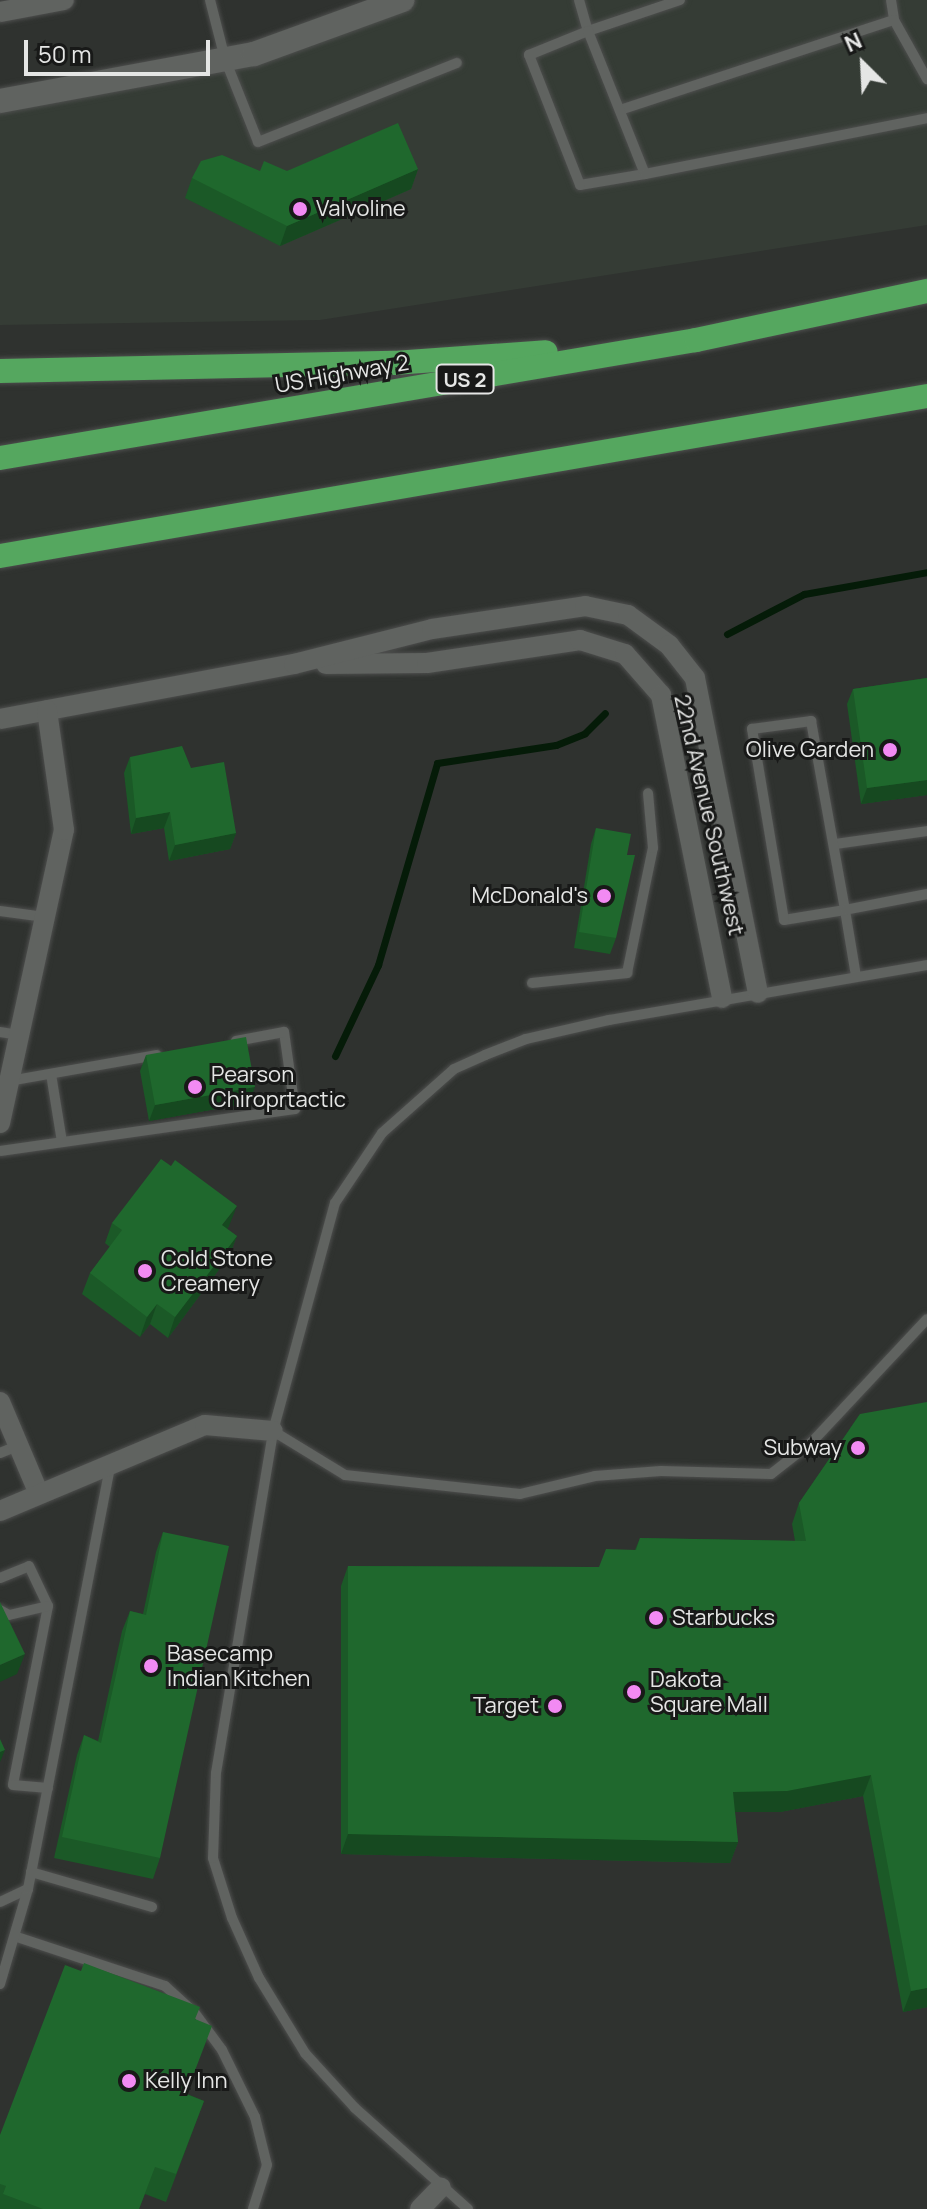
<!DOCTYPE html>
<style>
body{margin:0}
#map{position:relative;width:927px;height:2209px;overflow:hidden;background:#2f322f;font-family:Manrope,sans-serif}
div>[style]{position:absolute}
.built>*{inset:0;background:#353c35}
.stream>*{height:7px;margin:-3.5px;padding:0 3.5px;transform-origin:3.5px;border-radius:3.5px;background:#051b08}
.roads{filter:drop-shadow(0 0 2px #4d4e4d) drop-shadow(0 0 2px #4d4e4d)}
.service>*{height:10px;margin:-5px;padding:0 5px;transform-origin:5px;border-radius:5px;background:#606360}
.minor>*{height:20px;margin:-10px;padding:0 10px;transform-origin:10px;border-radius:10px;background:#606360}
.tertiary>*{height:24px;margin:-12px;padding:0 12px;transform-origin:12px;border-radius:12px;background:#606360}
.motorway>*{height:24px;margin:-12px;padding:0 12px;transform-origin:12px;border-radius:12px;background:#55a75f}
.wall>*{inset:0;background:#1b5927}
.shaded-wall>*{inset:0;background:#164920}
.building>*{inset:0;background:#1f682d}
.dots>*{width:22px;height:22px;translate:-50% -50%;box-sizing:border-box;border:4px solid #181918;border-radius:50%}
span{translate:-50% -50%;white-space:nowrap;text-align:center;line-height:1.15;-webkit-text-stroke:6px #181918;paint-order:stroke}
.shield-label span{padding:2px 6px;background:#181918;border:2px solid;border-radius:6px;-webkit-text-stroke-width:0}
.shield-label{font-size:20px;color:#e5e6e5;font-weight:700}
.poi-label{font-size:22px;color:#e5e6e5}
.left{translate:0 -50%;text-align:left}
.right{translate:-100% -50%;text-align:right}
.street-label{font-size:22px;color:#e5e6e5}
.north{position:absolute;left:823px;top:24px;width:80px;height:80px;-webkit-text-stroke:6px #181918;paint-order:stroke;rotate:336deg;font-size:22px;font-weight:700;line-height:32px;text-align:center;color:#e5e6e5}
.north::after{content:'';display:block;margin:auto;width:28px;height:36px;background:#e5e6e5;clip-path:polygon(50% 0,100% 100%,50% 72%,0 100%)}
.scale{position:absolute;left:24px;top:40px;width:186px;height:36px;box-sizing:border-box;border:4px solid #e5e6e5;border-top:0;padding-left:10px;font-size:24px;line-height:28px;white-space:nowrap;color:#e5e6e5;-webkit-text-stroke:6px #181918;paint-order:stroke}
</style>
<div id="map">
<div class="built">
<div style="clip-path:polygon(416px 0,927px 0,927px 225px,320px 320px,0 325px,0 107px,370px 20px)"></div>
</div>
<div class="stream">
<div style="left:727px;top:634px;width:87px;rotate:-27.5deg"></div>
<div style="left:804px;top:594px;width:125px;rotate:-10.1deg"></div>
<div style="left:335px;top:1056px;width:101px;rotate:-64.7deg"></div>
<div style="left:378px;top:965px;width:210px;rotate:-73.7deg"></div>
<div style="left:437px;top:763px;width:120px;rotate:-8.6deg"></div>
<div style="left:556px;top:745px;width:31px;rotate:-22deg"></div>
<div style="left:585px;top:733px;width:28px;rotate:-45deg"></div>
</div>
<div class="roads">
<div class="service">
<div style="left:210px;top:0;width:61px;rotate:75.7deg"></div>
<div style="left:225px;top:59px;width:89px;rotate:68.3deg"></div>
<div style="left:258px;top:142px;width:214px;rotate:-21.7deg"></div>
<div style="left:579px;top:0;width:32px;rotate:74deg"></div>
<div style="left:588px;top:31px;width:97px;rotate:-18.6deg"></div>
<div style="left:891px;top:0;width:20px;rotate:81deg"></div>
<div style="left:620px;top:110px;width:288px;rotate:-18.2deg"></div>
<div style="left:894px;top:20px;width:68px;rotate:60.8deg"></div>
<div style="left:645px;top:174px;width:66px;rotate:170.4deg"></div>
<div style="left:580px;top:185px;width:140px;rotate:-111.4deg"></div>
<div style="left:529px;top:55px;width:64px;rotate:-22.1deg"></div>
<div style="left:588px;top:31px;width:154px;rotate:68.3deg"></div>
<div style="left:645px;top:174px;width:288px;rotate:-11.2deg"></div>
<div style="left:835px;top:844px;width:93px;rotate:-8deg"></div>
<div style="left:0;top:911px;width:45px;rotate:7.6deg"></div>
<div style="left:856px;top:976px;width:67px;rotate:-99.5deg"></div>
<div style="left:845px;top:910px;width:62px;rotate:170.7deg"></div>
<div style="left:784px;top:920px;width:194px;rotate:-99.5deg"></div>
<div style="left:752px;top:729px;width:60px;rotate:-7.7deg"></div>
<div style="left:811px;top:721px;width:192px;rotate:79.8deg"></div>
<div style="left:845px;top:910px;width:84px;rotate:-11deg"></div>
<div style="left:532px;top:983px;width:96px;rotate:-6deg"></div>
<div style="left:627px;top:973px;width:128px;rotate:-78.3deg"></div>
<div style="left:653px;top:848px;width:55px;rotate:-95.2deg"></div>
<div style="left:0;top:1032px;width:20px;rotate:9deg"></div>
<div style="left:51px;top:1074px;width:69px;rotate:80.8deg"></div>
<div style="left:9px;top:1081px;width:150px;rotate:-10deg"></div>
<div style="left:0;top:1151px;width:298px;rotate:-8.1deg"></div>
<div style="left:295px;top:1109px;width:78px;rotate:-98.1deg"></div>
<div style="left:284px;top:1032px;width:49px;rotate:169.4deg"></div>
<div style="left:273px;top:1431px;width:84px;rotate:31.4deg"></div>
<div style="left:345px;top:1475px;width:176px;rotate:6.2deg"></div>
<div style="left:520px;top:1494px;width:77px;rotate:-13.5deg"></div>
<div style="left:595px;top:1476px;width:66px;rotate:-4.3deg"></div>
<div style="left:661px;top:1471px;width:110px;rotate:1.6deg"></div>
<div style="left:771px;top:1474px;width:52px;rotate:-38deg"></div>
<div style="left:812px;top:1442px;width:168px;rotate:-46.9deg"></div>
<div style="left:0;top:1453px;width:18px;rotate:-22deg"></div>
<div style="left:0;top:1578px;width:31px;rotate:-22deg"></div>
<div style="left:29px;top:1566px;width:44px;rotate:64.6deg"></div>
<div style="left:48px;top:1606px;width:182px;rotate:101.1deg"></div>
<div style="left:13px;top:1785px;width:35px;rotate:5deg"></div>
<div style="left:0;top:1610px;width:10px;rotate:29deg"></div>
<div style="left:9px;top:1615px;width:40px;rotate:-13deg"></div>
<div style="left:31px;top:1872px;width:126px;rotate:16.1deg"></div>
<div style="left:0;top:1902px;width:31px;rotate:-25deg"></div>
<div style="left:17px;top:1937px;width:156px;rotate:18.3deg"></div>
<div style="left:165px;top:1986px;width:39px;rotate:42deg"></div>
<div style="left:194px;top:2012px;width:47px;rotate:53.6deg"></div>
<div style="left:222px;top:2050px;width:75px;rotate:63.8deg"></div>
<div style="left:255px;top:2117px;width:49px;rotate:76deg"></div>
<div style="left:267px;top:2165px;width:46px;rotate:107.7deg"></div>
<div style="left:0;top:1984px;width:99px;rotate:-73.6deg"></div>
<div style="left:28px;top:1889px;width:431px;rotate:-79deg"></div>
<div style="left:468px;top:2209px;width:152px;rotate:-138.2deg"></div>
<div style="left:355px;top:2108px;width:74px;rotate:-132.3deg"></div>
<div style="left:305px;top:2053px;width:88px;rotate:-121.5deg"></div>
<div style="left:259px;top:1978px;width:66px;rotate:-114.2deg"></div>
<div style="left:232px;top:1918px;width:63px;rotate:-107.6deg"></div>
<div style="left:213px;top:1858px;width:85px;rotate:-88deg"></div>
<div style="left:216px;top:1773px;width:347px;rotate:-80.5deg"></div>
<div style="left:273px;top:1431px;width:236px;rotate:-74.8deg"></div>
<div style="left:335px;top:1203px;width:84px;rotate:-56.1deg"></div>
<div style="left:382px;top:1133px;width:96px;rotate:-41.6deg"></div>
<div style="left:454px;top:1069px;width:34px;rotate:-24deg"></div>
<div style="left:485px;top:1055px;width:44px;rotate:-21.3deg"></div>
<div style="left:526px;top:1039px;width:85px;rotate:-12.9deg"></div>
<div style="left:609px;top:1020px;width:323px;rotate:-9.8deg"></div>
</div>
<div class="minor">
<div style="left:0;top:12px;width:65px;rotate:-10.6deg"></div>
<div style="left:326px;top:664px;width:101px;rotate:-0.6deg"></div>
<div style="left:427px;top:663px;width:155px;rotate:-8.5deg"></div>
<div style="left:580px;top:640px;width:47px;rotate:17.3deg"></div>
<div style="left:625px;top:654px;width:55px;rotate:48.7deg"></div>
<div style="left:661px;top:695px;width:309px;rotate:78.6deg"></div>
<div style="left:0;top:719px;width:299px;rotate:-10.6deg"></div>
<div style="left:294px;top:664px;width:142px;rotate:-14.2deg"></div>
<div style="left:432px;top:629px;width:155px;rotate:-8.5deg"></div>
<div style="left:585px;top:606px;width:44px;rotate:11.8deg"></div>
<div style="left:628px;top:615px;width:51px;rotate:36.2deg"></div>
<div style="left:669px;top:645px;width:42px;rotate:51.8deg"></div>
<div style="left:695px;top:678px;width:321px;rotate:78.7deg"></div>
<div style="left:0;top:1123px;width:300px;rotate:-77.7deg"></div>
<div style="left:64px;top:830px;width:121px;rotate:-98.1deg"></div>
<div style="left:0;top:1402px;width:100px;rotate:67deg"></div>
<div style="left:0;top:1511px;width:222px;rotate:-22.8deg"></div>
<div style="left:205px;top:1425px;width:68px;rotate:5deg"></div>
<div style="left:420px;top:2209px;width:30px;rotate:-46deg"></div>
</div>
<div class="tertiary">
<div style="left:0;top:101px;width:258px;rotate:-10.5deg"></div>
<div style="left:254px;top:54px;width:158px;rotate:-20deg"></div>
</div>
<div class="motorway">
<div style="left:0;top:371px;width:394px;rotate:-1.2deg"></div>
<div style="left:394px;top:363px;width:152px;rotate:-4.1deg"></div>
<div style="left:0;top:458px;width:706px;rotate:-9.62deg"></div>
<div style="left:696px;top:340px;width:236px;rotate:-12deg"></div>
<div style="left:0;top:556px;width:941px;rotate:-9.79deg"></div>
</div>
</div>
<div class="wall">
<div style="clip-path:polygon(418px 169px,411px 189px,280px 246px,185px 198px,192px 178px,260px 171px)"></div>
<div style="clip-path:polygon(927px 678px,927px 795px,861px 804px,847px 704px,853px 689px)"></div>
<div style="clip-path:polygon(130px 757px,191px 768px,236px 833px,230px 849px,169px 861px,164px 828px,131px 834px,124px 773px)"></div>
<div style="clip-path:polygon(596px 828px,616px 938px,610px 954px,574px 948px,591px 844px)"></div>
<div style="clip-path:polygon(146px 1055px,249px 1103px,149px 1121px,140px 1071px)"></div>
<div style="clip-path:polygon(112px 1223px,229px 1226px,227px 1229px,237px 1236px,229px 1256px,168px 1338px,150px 1324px,140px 1337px,82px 1294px,90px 1273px,110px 1247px,105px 1243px)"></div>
<div style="clip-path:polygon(860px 1414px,927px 2007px,903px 2012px,863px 1796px,780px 1812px,735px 1812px,738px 1842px,730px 1863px,341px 1854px,341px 1586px,348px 1566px,599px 1567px,635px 1550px,640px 1538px,795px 1541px,792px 1524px,799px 1503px)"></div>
<div style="clip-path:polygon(163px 1532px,160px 1858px,153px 1879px,54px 1858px,77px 1755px,84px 1735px,98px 1741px,122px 1631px,130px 1611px,143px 1614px,156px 1552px)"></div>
<div style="clip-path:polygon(81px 1971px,196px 2019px,187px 2094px,204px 2101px,166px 2202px,145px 2194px,139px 2209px,0 2209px,0 2135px)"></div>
</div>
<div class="shaded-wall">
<div style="clip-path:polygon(418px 169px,411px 189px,280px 246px,287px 226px)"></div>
<div style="clip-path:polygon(927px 780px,927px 795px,861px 804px,867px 788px)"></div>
<div style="clip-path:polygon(170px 812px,164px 828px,131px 834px,136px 818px)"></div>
<div style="clip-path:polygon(236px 833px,230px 849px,169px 861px,175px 845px)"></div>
<div style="clip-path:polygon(255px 1087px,249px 1103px,149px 1121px,155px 1105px)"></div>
<div style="clip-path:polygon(237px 1206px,229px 1226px,215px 1245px,222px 1225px)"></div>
<div style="clip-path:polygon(237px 1236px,229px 1256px,168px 1338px,175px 1317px)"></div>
<div style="clip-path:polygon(157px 1304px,150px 1324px,140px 1337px,147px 1317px)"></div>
<div style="clip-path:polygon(25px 1654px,17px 1674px,0 1682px,0 1665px)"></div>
<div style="clip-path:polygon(5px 1750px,0 1762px,0 1752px)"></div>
<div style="clip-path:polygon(871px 1775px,863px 1796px,780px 1812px,726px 1812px,733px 1792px)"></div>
<div style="clip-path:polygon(348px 1834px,738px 1842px,730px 1863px,341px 1854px)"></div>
<div style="clip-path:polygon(927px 1988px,927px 2007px,903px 2012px,911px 1991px)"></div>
</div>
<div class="building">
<div style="clip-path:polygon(398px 123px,418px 169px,287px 226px,192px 178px,201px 161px,222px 155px,260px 171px,264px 161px,287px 171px)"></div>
<div style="clip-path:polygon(927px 678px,927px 780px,867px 788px,853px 689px)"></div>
<div style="clip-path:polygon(182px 746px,191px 768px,224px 762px,236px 833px,175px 845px,170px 812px,136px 818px,130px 757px)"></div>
<div style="clip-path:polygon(596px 828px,631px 834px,627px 855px,635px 855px,616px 938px,579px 932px)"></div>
<div style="clip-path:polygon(246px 1037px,255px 1087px,155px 1105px,146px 1055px)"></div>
<div style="clip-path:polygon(161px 1159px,171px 1166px,175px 1160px,237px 1206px,222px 1225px,237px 1236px,175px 1317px,157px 1304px,147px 1317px,90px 1273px,122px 1230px,112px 1223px)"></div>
<div style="clip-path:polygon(927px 1402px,927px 1988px,911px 1991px,871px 1775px,787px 1791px,733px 1792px,738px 1842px,348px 1834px,348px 1566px,599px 1567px,606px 1549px,636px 1550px,640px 1538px,806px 1541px,799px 1503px,860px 1414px)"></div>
<div style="clip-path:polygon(163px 1532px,229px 1546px,160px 1858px,62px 1837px,84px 1735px,101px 1743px,130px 1611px,146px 1615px)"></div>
<div style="clip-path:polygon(0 1602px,25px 1654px,0 1665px)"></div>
<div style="clip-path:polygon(0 1739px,5px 1750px,0 1752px)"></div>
<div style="clip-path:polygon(84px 1963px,200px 2007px,195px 2019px,212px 2026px,186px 2094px,204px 2101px,176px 2174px,155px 2167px,139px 2209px,43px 2209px,3px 2194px,6px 2186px,0 2184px,0 2135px,65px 1965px,81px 1971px)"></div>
</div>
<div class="dots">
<div style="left:300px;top:209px;background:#f28af3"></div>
<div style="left:890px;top:750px;background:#f28af3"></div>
<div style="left:604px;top:896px;background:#f28af3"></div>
<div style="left:195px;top:1087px;background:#f28af3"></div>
<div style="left:145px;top:1271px;background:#f28af3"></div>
<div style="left:858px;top:1448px;background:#f28af3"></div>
<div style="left:656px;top:1618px;background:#f28af3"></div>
<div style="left:151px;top:1666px;background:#f28af3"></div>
<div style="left:634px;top:1692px;background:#f28af3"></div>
<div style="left:555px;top:1706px;background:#f28af3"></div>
<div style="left:129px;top:2081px;background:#f28af3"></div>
</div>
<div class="shield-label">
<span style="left:465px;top:379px">US 2</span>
</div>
<div class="poi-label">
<span class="left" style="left:316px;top:209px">Valvoline</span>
<span class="right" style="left:874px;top:750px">Olive Garden</span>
<span class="right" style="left:588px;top:896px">McDonald's</span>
<span class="left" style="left:211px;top:1087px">Pearson<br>Chiroprtactic</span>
<span class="left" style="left:161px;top:1271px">Cold Stone<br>Creamery</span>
<span class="right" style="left:842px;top:1448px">Subway</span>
<span class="left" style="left:672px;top:1618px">Starbucks</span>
<span class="left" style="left:167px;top:1666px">Basecamp<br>Indian Kitchen</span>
<span class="left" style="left:650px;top:1692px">Dakota<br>Square Mall</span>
<span class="right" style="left:539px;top:1706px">Target</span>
<span class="left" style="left:145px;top:2081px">Kelly Inn</span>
</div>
<div class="street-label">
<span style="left:342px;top:374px;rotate:-10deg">US Highway 2</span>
<span style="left:709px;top:815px;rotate:77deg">22nd Avenue Southwest</span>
</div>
<div class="north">N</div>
<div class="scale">50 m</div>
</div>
